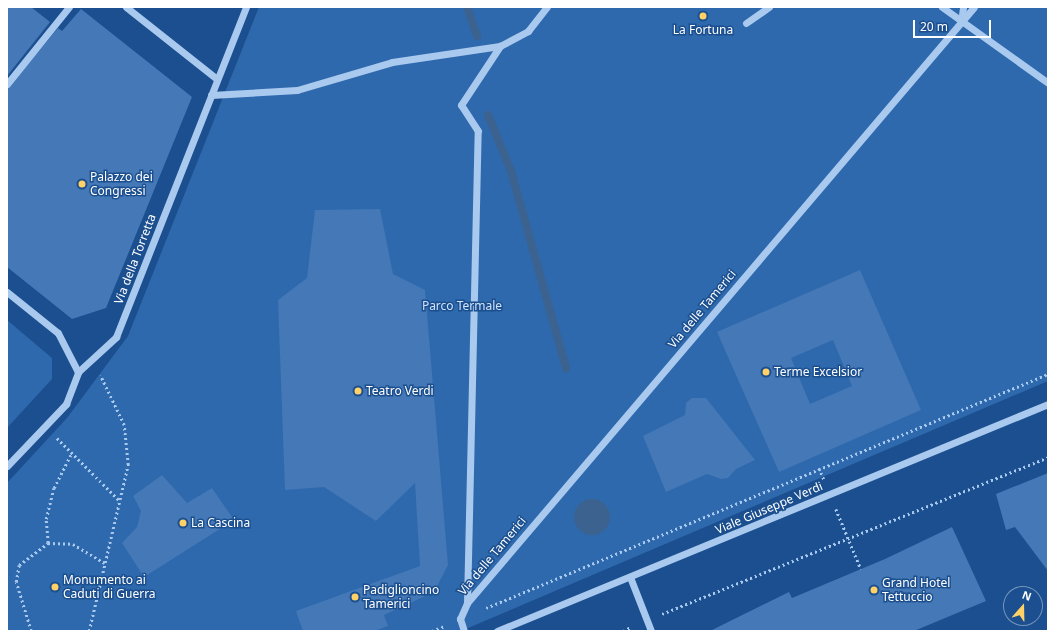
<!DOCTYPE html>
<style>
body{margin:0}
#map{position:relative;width:1055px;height:638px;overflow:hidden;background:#1b4f8f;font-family:"Noto Sans",sans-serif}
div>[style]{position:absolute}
.green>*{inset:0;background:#2e69ad}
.water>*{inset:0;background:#3c6290}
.round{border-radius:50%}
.stream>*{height:8px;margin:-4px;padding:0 4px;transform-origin:4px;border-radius:4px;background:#3c6290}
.building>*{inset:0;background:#4478b7}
.path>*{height:2.5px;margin-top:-1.25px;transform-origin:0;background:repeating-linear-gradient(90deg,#a9c9ee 0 2px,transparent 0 5px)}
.minor>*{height:7px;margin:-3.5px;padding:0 3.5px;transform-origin:3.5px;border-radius:3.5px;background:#a9c9ee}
.dots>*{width:11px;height:11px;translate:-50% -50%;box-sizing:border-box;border:2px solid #1b4f8f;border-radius:50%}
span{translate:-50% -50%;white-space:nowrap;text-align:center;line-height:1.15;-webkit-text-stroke:3px #1b4f8f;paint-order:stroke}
.poi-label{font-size:12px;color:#fff}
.left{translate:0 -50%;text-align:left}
.street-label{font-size:12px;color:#fff}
.park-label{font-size:12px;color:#cfe3fa}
.frame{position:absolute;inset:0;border:8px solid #fff;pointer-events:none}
.north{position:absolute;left:1003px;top:586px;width:40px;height:40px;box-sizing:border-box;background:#1b4f8f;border:1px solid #7695bc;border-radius:50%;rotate:20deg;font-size:11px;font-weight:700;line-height:16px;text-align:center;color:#fff}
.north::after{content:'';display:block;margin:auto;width:14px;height:18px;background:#ffd166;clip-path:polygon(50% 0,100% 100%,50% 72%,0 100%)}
.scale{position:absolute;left:913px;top:20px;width:78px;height:18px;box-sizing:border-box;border:2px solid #fff;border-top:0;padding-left:5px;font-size:12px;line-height:14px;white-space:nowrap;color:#fff;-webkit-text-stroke:3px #1b4f8f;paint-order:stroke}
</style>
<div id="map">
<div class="green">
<div style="clip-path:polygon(259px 7px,1048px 7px,1048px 381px,461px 631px,7px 631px,7px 483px,67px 418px,128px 336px)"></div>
<div style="clip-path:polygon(7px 320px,52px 358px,52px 379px,7px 428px)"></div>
</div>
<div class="water">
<div class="round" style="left:574px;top:499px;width:36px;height:36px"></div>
</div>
<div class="stream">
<div style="left:467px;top:7px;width:31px;rotate:71deg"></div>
<div style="left:488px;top:115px;width:61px;rotate:67.7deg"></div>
<div style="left:511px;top:171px;width:205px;rotate:74.4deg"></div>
</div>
<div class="building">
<div style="clip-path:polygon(7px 7px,31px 7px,50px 22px,7px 76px)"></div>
<div style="clip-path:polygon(81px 9px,192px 97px,106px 308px,72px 319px,7px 267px,7px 89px,58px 28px,62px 31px)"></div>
<div style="clip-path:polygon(380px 209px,393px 274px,425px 290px,448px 565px,434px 592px,384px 615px,388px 626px,374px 631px,303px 631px,296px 611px,420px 566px,415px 483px,376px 521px,324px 487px,285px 490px,278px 300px,307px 278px,315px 210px)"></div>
<div style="clip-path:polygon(evenodd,860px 270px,921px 410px,779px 472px,717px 332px,860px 270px,833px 340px,852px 386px,810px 404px,791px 358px,833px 340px)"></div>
<div style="clip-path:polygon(692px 398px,706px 398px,755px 460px,736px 469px,728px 478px,721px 479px,707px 474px,666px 492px,643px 436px,685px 415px,686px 403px)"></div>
<div style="clip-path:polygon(1048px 473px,1048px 571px,1015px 527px,1006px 530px,996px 494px)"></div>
<div style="clip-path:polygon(162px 475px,187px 503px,212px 488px,234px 520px,144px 577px,122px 543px,137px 527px,141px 511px,133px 496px)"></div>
<div style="clip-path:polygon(952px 527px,986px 601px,914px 631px,710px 631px,789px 592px,792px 598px,885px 559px)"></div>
</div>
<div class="path">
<div style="left:57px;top:438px;width:89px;rotate:45deg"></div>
<div style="left:819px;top:468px;width:12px;rotate:66deg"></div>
<div style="left:836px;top:509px;width:65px;rotate:67.4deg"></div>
<div style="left:48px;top:543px;width:24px;rotate:-95deg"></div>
<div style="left:46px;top:519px;width:32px;rotate:-76deg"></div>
<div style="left:54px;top:488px;width:40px;rotate:-63.4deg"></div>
<div style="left:486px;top:608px;width:609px;rotate:-22.61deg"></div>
<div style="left:662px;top:614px;width:417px;rotate:-22.1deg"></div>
<div style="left:31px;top:631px;width:51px;rotate:-107deg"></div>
<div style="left:16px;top:582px;width:17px;rotate:-80deg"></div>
<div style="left:19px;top:565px;width:36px;rotate:-37deg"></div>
<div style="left:48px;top:543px;width:25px;rotate:2deg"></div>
<div style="left:73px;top:544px;width:37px;rotate:31deg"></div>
<div style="left:89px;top:631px;width:171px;rotate:-76.8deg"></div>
<div style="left:128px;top:465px;width:40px;rotate:-95.7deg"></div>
<div style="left:124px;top:425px;width:55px;rotate:-115.6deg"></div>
<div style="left:432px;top:631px;width:14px;rotate:-21deg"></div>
<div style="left:623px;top:631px;width:9px;rotate:-27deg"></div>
</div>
<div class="minor">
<div style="left:126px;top:7px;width:116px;rotate:38.4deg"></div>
<div style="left:942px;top:7px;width:130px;rotate:35.6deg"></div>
<div style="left:961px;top:22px;width:15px;rotate:-82deg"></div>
<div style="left:746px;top:23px;width:28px;rotate:-35deg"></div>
<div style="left:7px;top:84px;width:99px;rotate:-51.2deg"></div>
<div style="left:211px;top:95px;width:86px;rotate:-3.3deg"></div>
<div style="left:297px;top:90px;width:99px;rotate:-16.4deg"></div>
<div style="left:392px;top:62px;width:109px;rotate:-8.4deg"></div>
<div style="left:7px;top:292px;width:65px;rotate:38.8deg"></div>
<div style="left:58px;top:333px;width:44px;rotate:62.9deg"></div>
<div style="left:7px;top:466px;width:86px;rotate:-46.4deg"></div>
<div style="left:66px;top:404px;width:34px;rotate:-69deg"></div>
<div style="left:78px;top:372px;width:52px;rotate:-42.6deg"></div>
<div style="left:116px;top:337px;width:355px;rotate:-68.5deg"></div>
<div style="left:630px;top:577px;width:58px;rotate:68.7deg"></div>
<div style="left:467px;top:603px;width:472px;rotate:-88.7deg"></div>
<div style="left:478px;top:131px;width:31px;rotate:-123deg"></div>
<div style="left:461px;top:105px;width:71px;rotate:-56.5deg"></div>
<div style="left:500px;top:46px;width:32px;rotate:-28deg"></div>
<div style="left:528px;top:31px;width:31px;rotate:-52deg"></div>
<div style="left:464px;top:631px;width:13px;rotate:-108deg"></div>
<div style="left:460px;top:619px;width:17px;rotate:-66deg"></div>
<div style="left:467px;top:603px;width:782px;rotate:-49.61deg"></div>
<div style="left:497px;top:631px;width:596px;rotate:-22.39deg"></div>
</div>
<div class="dots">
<div style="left:703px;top:16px;background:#ffd166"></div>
<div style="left:82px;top:184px;background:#ffd166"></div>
<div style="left:766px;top:372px;background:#ffd166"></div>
<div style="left:358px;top:391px;background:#ffd166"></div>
<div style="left:183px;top:523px;background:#ffd166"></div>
<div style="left:55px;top:587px;background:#ffd166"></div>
<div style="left:874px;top:590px;background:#ffd166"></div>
<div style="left:355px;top:597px;background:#ffd166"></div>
</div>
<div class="poi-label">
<span style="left:703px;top:30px">La Fortuna</span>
<span class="left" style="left:90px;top:184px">Palazzo dei<br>Congressi</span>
<span class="left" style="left:774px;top:372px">Terme Excelsior</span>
<span class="left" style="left:366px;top:391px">Teatro Verdi</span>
<span class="left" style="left:191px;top:523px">La Cascina</span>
<span class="left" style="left:63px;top:587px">Monumento ai<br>Caduti di Guerra</span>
<span class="left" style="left:882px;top:590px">Grand Hotel<br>Tettuccio</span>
<span class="left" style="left:363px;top:597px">Padiglioncino<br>Tamerici</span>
</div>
<div class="street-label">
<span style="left:135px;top:259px;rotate:-69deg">Via della Torretta</span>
<span style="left:702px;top:309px;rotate:-50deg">Via delle Tamerici</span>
<span style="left:769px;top:508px;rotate:-23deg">Viale Giuseppe Verdi</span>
<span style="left:492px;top:556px;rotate:-50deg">Via delle Tamerici</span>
</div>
<div class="park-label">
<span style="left:462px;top:306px">Parco Termale</span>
</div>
<div class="frame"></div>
<div class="north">N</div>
<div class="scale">20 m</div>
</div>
